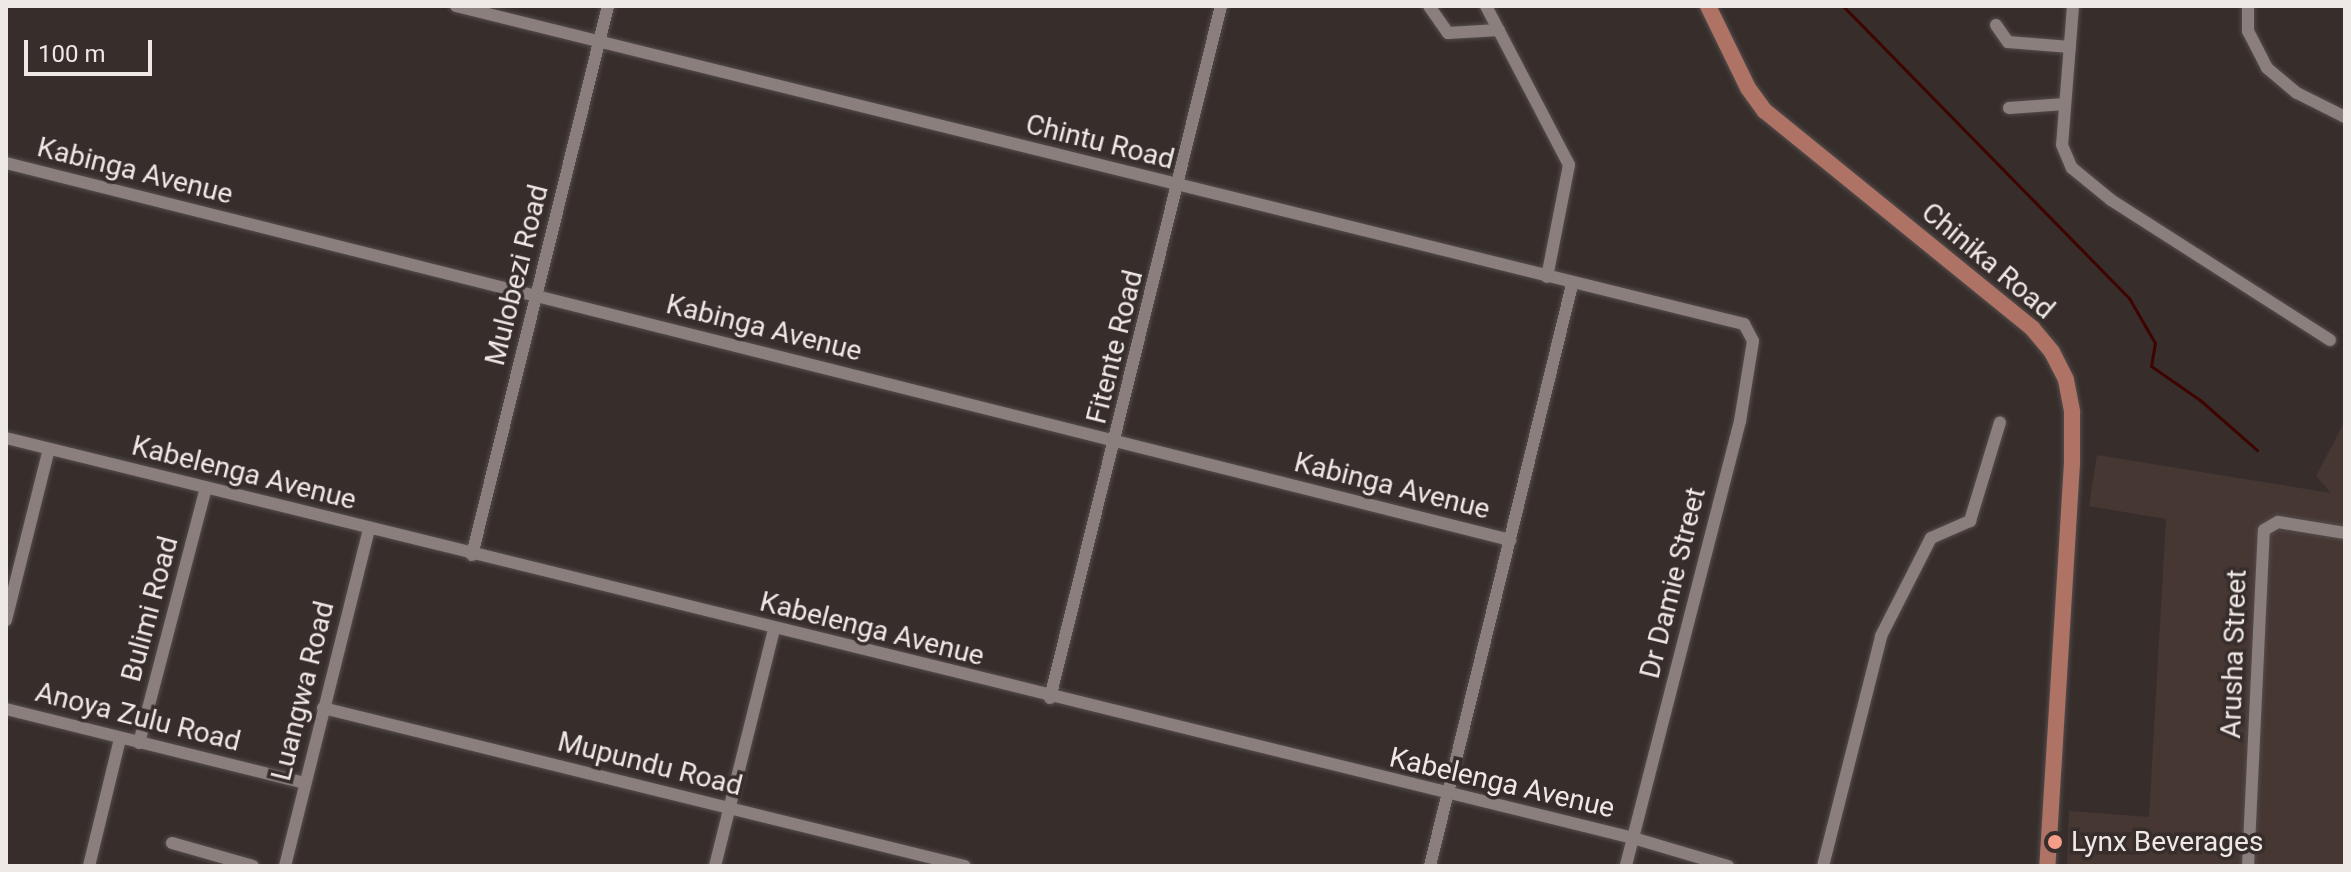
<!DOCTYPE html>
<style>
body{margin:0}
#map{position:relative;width:2351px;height:872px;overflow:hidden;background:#372e2c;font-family:Roboto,sans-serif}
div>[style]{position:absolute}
.built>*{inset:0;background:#463733}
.stream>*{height:3px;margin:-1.5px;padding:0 1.5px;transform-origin:1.5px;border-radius:1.5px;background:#3d0400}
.roads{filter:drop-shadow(0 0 2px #544d4b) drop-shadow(0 0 2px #544d4b)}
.minor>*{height:12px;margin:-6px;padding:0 6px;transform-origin:6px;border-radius:6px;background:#8a7f7d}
.major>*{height:16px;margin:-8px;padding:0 8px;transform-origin:8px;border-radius:8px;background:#af7366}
.dots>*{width:22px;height:22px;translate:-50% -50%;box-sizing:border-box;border:4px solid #372e2c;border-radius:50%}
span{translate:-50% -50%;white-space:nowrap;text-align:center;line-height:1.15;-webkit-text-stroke:7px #372e2c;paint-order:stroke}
.street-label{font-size:28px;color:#eee8e6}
.poi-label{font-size:28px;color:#eee8e6}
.left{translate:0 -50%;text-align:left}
.frame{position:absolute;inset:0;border:8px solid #eee8e6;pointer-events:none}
.scale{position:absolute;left:24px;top:40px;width:128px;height:36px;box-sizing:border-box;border:4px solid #eee8e6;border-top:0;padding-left:10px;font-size:24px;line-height:28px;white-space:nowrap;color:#eee8e6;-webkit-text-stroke:6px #372e2c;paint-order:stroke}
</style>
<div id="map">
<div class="built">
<div style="clip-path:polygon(2345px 421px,2345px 866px,2067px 866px,2069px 811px,2149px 817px,2166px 519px,2089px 506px,2097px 455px,2331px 493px,2316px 476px)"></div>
</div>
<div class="stream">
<div style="left:1843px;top:6px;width:409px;rotate:45.6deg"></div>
<div style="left:2129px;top:298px;width:52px;rotate:60deg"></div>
<div style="left:2155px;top:343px;width:23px;rotate:100deg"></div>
<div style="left:2151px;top:366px;width:60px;rotate:34.8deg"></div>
<div style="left:2200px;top:400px;width:76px;rotate:41.3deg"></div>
</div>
<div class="roads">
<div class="minor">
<div style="left:456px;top:6px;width:1327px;rotate:13.87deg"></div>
<div style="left:1744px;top:324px;width:19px;rotate:62deg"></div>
<div style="left:1753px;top:341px;width:81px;rotate:99.2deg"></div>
<div style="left:1740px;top:421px;width:459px;rotate:104.4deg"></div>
<div style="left:1429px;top:6px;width:33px;rotate:55deg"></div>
<div style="left:1448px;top:33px;width:51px;rotate:-3.4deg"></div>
<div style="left:1486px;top:6px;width:179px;rotate:62.4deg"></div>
<div style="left:1569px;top:165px;width:114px;rotate:101.1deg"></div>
<div style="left:2073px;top:6px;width:139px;rotate:94.5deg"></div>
<div style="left:2062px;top:145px;width:25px;rotate:67deg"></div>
<div style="left:2072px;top:168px;width:50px;rotate:39.4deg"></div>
<div style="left:2111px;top:200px;width:260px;rotate:32.6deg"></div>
<div style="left:2248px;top:6px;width:25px;rotate:90deg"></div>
<div style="left:2248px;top:31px;width:42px;rotate:62.8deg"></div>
<div style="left:2267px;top:68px;width:39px;rotate:40deg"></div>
<div style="left:2297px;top:93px;width:54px;rotate:26.6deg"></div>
<div style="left:1996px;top:25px;width:21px;rotate:55deg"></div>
<div style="left:2008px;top:42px;width:62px;rotate:4.6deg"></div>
<div style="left:2009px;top:108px;width:56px;rotate:-4.1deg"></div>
<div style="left:6px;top:163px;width:1551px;rotate:14.07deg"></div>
<div style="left:6px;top:438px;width:1675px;rotate:13.81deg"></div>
<div style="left:1633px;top:838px;width:99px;rotate:16.4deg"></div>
<div style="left:472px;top:555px;width:566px;rotate:-76.09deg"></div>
<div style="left:6px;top:620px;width:176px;rotate:-75.9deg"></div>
<div style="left:1050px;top:698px;width:713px;rotate:-76.12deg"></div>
<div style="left:323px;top:708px;width:661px;rotate:13.83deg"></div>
<div style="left:6px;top:709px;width:308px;rotate:13.9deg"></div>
<div style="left:139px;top:743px;width:264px;rotate:-75.3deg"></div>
<div style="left:172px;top:843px;width:84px;rotate:15.9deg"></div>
<div style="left:89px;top:866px;width:131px;rotate:-76.3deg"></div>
<div style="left:285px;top:866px;width:347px;rotate:-76deg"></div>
<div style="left:715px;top:866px;width:243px;rotate:-76deg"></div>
<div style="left:1430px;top:866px;width:598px;rotate:-76.27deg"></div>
<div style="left:1823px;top:866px;width:237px;rotate:-75.8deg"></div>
<div style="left:1881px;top:636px;width:110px;rotate:-63deg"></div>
<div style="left:1931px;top:538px;width:43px;rotate:-23.6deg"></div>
<div style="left:1970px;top:521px;width:103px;rotate:-73.1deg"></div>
<div style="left:2248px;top:866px;width:336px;rotate:-87.3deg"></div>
<div style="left:2264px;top:530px;width:16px;rotate:-30deg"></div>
<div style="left:2278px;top:522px;width:68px;rotate:9.3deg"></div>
</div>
<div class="major">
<div style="left:1708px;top:6px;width:91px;rotate:64deg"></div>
<div style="left:1748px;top:88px;width:29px;rotate:54deg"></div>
<div style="left:1765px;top:111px;width:344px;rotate:39.1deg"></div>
<div style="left:2032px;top:328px;width:31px;rotate:50deg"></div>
<div style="left:2052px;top:352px;width:31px;rotate:63deg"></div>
<div style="left:2066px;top:380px;width:33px;rotate:79deg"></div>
<div style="left:2072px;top:412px;width:51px;rotate:90deg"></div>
<div style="left:2072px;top:463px;width:404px;rotate:93.5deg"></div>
</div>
</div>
<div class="dots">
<div style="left:2055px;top:842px;background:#f49e8a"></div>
</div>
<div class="street-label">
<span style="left:1100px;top:142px;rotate:14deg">Chintu Road</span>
<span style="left:135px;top:171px;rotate:14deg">Kabinga Avenue</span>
<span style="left:1988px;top:261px;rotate:40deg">Chinika Road</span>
<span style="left:517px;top:275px;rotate:-76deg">Mulobezi Road</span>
<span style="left:764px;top:328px;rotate:14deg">Kabinga Avenue</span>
<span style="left:1115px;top:347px;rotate:-76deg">Fitente Road</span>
<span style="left:244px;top:473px;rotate:14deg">Kabelenga Avenue</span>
<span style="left:1392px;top:486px;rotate:14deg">Kabinga Avenue</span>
<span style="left:1673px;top:583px;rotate:-76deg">Dr Damie Street</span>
<span style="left:150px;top:609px;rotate:-75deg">Bulimi Road</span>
<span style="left:872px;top:629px;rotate:14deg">Kabelenga Avenue</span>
<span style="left:2234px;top:654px;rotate:-88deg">Arusha Street</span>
<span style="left:303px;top:691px;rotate:-76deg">Luangwa Road</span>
<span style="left:138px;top:717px;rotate:14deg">Anoya Zulu Road</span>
<span style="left:650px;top:764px;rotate:14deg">Mupundu Road</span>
<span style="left:1502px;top:783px;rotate:13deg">Kabelenga Avenue</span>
</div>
<div class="poi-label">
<span class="left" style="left:2071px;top:842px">Lynx Beverages</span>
</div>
<div class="frame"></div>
<div class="scale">100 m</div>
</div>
